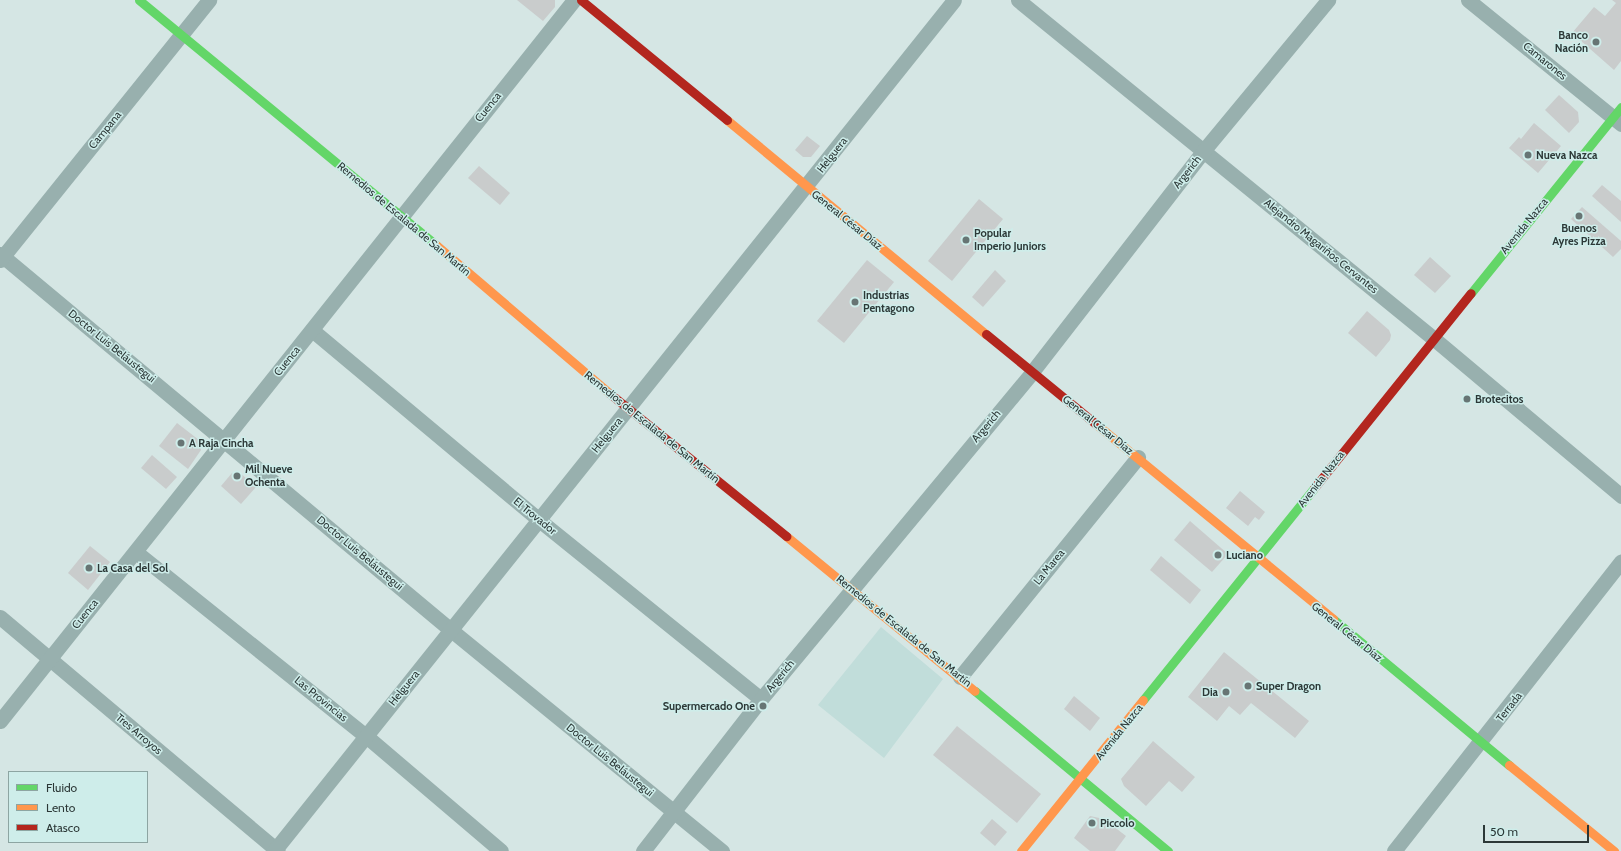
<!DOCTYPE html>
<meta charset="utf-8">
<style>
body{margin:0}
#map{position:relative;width:1621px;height:851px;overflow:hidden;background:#d5e6e4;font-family:Cabin,sans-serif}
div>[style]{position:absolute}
.built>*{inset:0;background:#c1ddda}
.building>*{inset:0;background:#c9cccc}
.street>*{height:15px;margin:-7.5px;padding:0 7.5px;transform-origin:7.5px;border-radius:7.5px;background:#98b0ae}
.fast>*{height:9px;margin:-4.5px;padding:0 4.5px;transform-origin:4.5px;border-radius:4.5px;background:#63d668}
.slow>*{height:9px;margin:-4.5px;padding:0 4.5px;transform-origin:4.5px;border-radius:4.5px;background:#ff974d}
.jam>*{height:9px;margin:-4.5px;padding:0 4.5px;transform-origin:4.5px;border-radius:4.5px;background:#b3261e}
.dots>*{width:11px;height:11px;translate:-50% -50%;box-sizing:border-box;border:2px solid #ceedea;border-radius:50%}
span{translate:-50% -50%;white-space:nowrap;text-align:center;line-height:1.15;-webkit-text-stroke:3px #ceedea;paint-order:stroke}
.poi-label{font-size:11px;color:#2c3837;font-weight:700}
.right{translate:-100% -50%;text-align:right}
.left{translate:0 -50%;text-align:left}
.street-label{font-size:11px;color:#2c3837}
.legend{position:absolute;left:8px;top:771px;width:140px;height:72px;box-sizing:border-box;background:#ceedea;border:1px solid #8da5a2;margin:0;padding:5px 7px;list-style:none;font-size:12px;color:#2c3837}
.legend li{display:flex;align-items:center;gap:8px;height:20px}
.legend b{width:20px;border:1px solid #8da5a2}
.scale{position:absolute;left:1483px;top:825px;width:106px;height:18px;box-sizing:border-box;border:2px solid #2c3837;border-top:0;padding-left:5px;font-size:12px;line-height:14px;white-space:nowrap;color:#2c3837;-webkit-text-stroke:3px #ceedea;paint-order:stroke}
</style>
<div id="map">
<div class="built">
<div style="clip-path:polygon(881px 627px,943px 679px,884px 758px,818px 705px)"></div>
</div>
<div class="building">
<div style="clip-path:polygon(517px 0,555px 0,555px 7px,543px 21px)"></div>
<div style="clip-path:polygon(1612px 0,1621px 0,1621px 61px,1614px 70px,1572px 33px,1594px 7px,1605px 16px,1616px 3px)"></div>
<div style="clip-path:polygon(1559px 95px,1578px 112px,1579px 122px,1569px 133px,1545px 110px)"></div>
<div style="clip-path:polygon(1534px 123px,1561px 146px,1538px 173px,1509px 148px,1519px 137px,1521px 139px)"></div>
<div style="clip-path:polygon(807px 136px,820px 146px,811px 157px,803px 157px,795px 150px)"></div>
<div style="clip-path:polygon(479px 166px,510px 193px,500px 205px,468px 178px)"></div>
<div style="clip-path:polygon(1602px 185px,1621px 201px,1621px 222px,1592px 196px)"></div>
<div style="clip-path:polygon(979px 199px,1003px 219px,952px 281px,928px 261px)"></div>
<div style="clip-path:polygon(1582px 207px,1621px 241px,1621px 249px,1613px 257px,1571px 219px)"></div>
<div style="clip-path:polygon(1430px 257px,1451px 276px,1435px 293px,1414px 275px)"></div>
<div style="clip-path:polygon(867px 260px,894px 282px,844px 343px,817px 321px)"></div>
<div style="clip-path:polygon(995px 270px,1006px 281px,983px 307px,972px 297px)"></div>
<div style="clip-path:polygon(1367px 311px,1389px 330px,1391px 335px,1390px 340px,1376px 357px,1348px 333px)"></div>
<div style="clip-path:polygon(177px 423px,199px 440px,201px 450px,188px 469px,159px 446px)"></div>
<div style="clip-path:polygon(152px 455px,177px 477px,166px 489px,141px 468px)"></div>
<div style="clip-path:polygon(239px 472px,256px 487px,241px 504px,221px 486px,232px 473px)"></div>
<div style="clip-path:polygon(1240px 491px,1265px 512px,1259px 520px,1255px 517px,1248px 526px,1226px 508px)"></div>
<div style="clip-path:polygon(1190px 521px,1228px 554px,1212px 572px,1174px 540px)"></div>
<div style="clip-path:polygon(90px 546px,110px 562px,88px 590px,68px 573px)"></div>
<div style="clip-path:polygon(1161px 556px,1201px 590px,1190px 604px,1150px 570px)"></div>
<div style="clip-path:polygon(1224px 652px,1309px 721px,1295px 738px,1251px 703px,1240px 715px,1229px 706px,1217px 721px,1188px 697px)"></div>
<div style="clip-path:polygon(1074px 696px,1100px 718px,1090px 731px,1064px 709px)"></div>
<div style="clip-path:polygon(957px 726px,1041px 794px,1017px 823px,933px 755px)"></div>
<div style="clip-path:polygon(1153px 741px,1195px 777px,1182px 792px,1169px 781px,1146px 806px,1124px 786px,1121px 779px)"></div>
<div style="clip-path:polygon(1090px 816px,1104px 819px,1126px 836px,1115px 851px,1090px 851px,1074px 838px)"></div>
<div style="clip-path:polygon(992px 819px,1007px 832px,995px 846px,980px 833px)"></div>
</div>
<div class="street">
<div style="left:1018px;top:0;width:535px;rotate:39.16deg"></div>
<div style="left:1433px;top:338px;width:246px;rotate:40deg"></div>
<div style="left:1468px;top:0;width:197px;rotate:39deg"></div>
<div style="left:0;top:254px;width:587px;rotate:39.82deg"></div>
<div style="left:451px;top:630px;width:350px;rotate:39.2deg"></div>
<div style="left:0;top:260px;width:334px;rotate:-51.2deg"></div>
<div style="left:312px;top:330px;width:296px;rotate:39.9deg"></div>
<div style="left:539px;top:520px;width:285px;rotate:38.9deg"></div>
<div style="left:136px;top:552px;width:295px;rotate:38.7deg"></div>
<div style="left:366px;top:736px;width:177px;rotate:40.4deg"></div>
<div style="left:0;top:617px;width:363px;rotate:40.1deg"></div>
<div style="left:960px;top:677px;width:283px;rotate:-51deg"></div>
<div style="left:0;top:721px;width:922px;rotate:-51.48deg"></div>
<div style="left:274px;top:851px;width:1089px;rotate:-51.37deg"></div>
<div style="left:643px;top:851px;width:192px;rotate:-52.2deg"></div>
<div style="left:761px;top:699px;width:425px;rotate:-50.3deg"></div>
<div style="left:1032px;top:372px;width:281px;rotate:-52.2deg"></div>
<div style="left:1204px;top:150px;width:195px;rotate:-50.4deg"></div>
<div style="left:1394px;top:851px;width:368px;rotate:-51.9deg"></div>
</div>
<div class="fast">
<div style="left:139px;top:0;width:385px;rotate:39.5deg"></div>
<div style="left:1471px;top:293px;width:239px;rotate:-51.1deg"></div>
<div style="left:1333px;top:619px;width:229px;rotate:39.7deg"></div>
<div style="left:975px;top:691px;width:251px;rotate:39.7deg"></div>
<div style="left:1143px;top:700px;width:272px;rotate:-51.1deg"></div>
</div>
<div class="slow">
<div style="left:727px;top:120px;width:336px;rotate:39.6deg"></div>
<div style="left:436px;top:245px;width:228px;rotate:40.5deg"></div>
<div style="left:1096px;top:424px;width:307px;rotate:39.4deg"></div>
<div style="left:786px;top:536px;width:244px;rotate:39.4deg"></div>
<div style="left:1509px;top:765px;width:136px;rotate:39.3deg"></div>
<div style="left:1021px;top:851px;width:194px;rotate:-51.1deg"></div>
</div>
<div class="jam">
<div style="left:581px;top:0;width:189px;rotate:39.4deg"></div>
<div style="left:986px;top:334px;width:142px;rotate:39.3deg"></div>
<div style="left:609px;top:393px;width:228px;rotate:38.9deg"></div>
<div style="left:1314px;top:488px;width:250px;rotate:-51.2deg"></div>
</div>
<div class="dots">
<div style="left:1596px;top:42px;background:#677574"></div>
<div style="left:1528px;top:155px;background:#677574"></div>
<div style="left:1579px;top:216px;background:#677574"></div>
<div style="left:966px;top:240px;background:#677574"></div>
<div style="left:855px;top:302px;background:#677574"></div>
<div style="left:1467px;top:399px;background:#677574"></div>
<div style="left:181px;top:443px;background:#677574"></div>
<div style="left:237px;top:476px;background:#677574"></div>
<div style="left:1218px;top:555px;background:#677574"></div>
<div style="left:89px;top:568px;background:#677574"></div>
<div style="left:1248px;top:686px;background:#677574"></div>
<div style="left:1226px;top:692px;background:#677574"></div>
<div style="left:763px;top:706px;background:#677574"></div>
<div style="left:1092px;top:823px;background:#677574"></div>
</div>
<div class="poi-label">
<span class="right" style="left:1588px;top:42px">Banco<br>Nación</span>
<span class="left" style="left:1536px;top:155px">Nueva Nazca</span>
<span style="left:1579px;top:235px">Buenos<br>Ayres Pizza</span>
<span class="left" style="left:974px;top:240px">Popular<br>Imperio Juniors</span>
<span class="left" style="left:863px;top:302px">Industrias<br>Pentagono</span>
<span class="left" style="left:1475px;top:399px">Brotecitos</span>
<span class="left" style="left:189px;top:443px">A Raja Cincha</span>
<span class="left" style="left:245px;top:476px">Mil Nueve<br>Ochenta</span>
<span class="left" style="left:1226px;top:555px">Luciano</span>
<span class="left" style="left:97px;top:568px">La Casa del Sol</span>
<span class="left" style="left:1256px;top:686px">Super Dragon</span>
<span class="right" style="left:1218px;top:692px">Dia</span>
<span class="right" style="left:755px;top:706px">Supermercado One</span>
<span class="left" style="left:1100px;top:823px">Piccolo</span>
</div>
<div class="street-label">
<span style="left:1545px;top:61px;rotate:39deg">Camarones</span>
<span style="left:488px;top:107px;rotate:-51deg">Cuenca</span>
<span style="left:105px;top:130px;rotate:-51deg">Campana</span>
<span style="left:832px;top:155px;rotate:-52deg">Helguera</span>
<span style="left:1187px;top:172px;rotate:-52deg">Argerich</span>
<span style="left:404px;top:219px;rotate:40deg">Remedios de Escalada de San Martín</span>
<span style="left:847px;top:220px;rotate:39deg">General César Díaz</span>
<span style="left:1524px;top:226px;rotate:-51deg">Avenida Nazca</span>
<span style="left:1321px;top:246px;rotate:39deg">Alejandro Magariños Cervantes</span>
<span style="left:112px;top:346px;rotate:39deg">Doctor Luis Beláustegui</span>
<span style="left:287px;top:361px;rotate:-51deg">Cuenca</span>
<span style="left:1098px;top:425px;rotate:39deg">General César Díaz</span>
<span style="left:986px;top:426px;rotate:-50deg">Argerich</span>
<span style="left:652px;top:427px;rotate:39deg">Remedios de Escalada de San Martín</span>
<span style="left:607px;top:435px;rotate:-51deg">Helguera</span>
<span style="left:1321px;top:479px;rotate:-52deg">Avenida Nazca</span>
<span style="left:535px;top:516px;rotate:39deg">El Trovador</span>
<span style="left:360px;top:553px;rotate:40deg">Doctor Luis Beláustegui</span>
<span style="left:1049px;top:567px;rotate:-51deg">La Marea</span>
<span style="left:85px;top:614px;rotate:-51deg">Cuenca</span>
<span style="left:904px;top:631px;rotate:39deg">Remedios de Escalada de San Martín</span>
<span style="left:1347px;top:632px;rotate:39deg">General César Díaz</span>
<span style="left:780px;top:676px;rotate:-51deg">Argerich</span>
<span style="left:404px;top:688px;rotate:-51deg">Helguera</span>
<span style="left:321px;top:699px;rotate:39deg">Las Provincias</span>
<span style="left:1509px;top:707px;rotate:-52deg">Terrada</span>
<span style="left:1119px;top:732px;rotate:-51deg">Avenida Nazca</span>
<span style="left:139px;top:734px;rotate:40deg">Tres Arroyos</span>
<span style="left:610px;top:760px;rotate:39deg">Doctor Luis Beláustegui</span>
</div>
<ul class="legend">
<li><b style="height:5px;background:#63d668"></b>Fluido</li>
<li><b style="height:5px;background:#ff974d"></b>Lento</li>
<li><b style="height:5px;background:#b3261e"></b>Atasco</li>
</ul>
<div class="scale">50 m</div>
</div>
